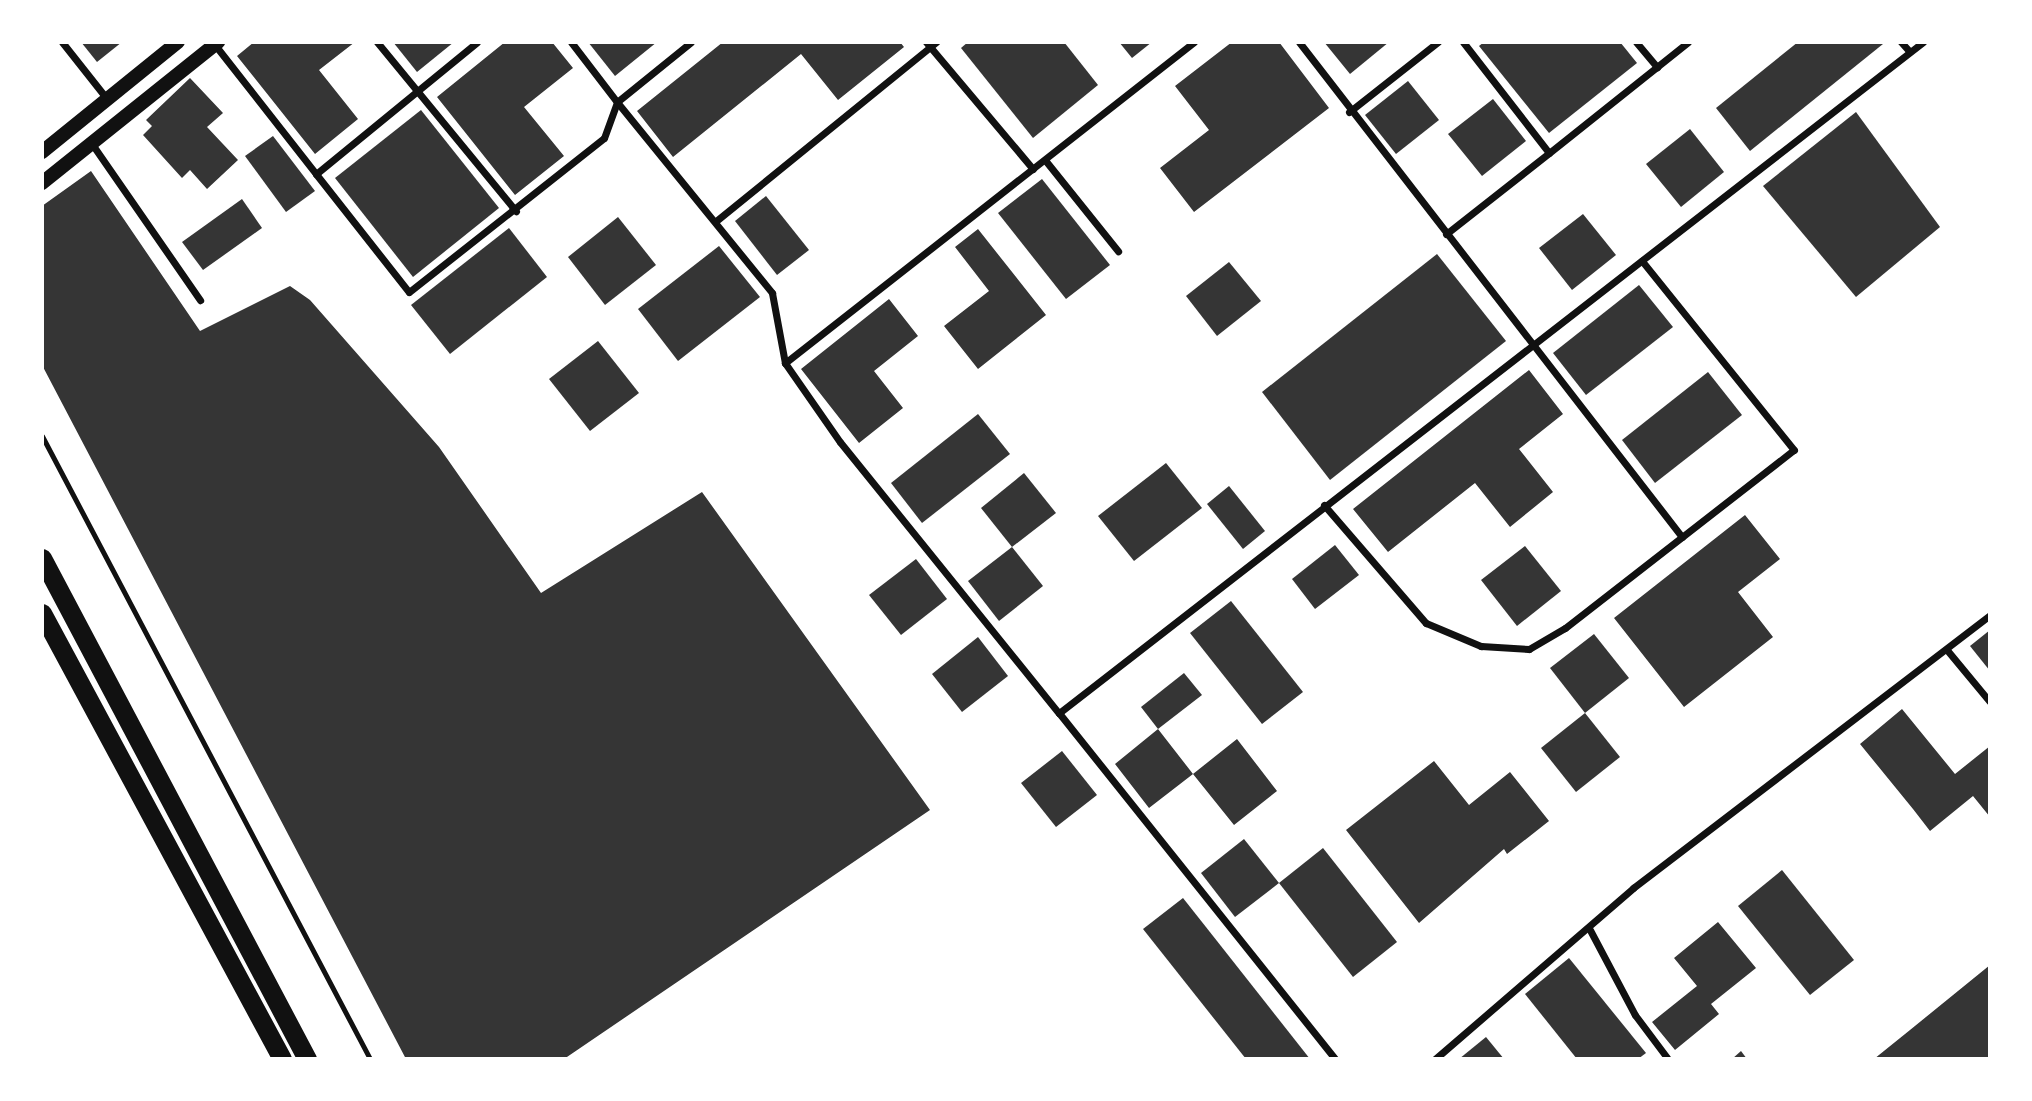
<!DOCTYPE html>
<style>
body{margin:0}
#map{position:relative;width:2032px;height:1101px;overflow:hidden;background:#fff;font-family:"IBM Plex Sans",sans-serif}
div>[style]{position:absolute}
.building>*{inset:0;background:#353535}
.service>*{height:5px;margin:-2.5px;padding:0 2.5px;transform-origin:2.5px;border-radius:2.5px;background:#111}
.minor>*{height:7px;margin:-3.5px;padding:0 3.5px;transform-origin:3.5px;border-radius:3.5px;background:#111}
.secondary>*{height:14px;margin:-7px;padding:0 7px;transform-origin:7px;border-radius:7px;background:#111}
.trunk>*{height:19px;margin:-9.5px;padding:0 9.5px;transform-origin:9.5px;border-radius:9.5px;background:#111}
span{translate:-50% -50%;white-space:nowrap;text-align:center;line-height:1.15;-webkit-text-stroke:6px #fff;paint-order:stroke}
.frame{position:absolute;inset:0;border:44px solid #fff;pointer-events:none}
</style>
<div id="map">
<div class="building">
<div style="clip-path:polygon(81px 42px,122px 42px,97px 62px)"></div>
<div style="clip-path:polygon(254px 42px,355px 42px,319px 70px,358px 119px,315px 154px,237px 56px)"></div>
<div style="clip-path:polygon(393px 42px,454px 42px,417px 72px)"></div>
<div style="clip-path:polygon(505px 42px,552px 42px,573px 68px,524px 107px,564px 156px,515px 195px,437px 97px)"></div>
<div style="clip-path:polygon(588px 42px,657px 42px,615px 76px)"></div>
<div style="clip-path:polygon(723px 42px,900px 42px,904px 47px,838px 100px,801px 54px,673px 157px,637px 111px)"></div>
<div style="clip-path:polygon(968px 42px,1064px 42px,1098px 85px,1033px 138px,961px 48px)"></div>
<div style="clip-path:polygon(1119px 42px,1152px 42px,1132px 58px)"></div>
<div style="clip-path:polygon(1232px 42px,1279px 42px,1329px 108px,1194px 212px,1160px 168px,1209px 130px,1175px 86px)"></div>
<div style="clip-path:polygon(1324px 42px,1389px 42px,1350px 74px)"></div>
<div style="clip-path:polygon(1484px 42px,1620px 42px,1637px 63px,1549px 133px,1479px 46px)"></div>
<div style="clip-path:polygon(1798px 42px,1883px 44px,1750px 151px,1716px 108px)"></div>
<div style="clip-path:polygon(190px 78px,223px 113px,207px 127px,238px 160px,207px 189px,190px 170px,182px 178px,143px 135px,152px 126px,146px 120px)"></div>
<div style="clip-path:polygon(1408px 81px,1439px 120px,1396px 154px,1365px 115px)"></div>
<div style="clip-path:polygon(1493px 99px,1526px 141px,1482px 176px,1448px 134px)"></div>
<div style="clip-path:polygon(421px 110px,499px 208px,413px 277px,335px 178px)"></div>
<div style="clip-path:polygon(1856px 112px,1940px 227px,1856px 297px,1763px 186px)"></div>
<div style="clip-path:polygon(1690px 129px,1724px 172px,1681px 207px,1646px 164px)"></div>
<div style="clip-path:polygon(273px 136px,315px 191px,286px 212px,245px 156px)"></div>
<div style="clip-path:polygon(91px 171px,200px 331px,290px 286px,310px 300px,439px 447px,541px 593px,702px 492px,930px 810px,564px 1059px,406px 1059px,42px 365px,42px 206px)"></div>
<div style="clip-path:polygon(1042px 179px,1110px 265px,1066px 299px,998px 213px)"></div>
<div style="clip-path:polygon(766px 196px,809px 250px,777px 275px,735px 221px)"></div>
<div style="clip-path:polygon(242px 199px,262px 228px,203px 270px,182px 242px)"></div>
<div style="clip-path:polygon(1583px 214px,1616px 255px,1572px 290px,1539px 248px)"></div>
<div style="clip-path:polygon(618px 217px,656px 265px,605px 305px,568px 257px)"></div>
<div style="clip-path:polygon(509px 228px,547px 277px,450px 354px,411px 305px)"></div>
<div style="clip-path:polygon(978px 229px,1046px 315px,978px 369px,944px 326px,989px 291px,955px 247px)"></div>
<div style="clip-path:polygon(719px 246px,760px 297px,678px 361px,638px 309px)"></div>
<div style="clip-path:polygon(1437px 254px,1506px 341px,1330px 480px,1262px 392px)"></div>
<div style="clip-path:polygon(1229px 262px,1261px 301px,1217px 336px,1186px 296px)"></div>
<div style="clip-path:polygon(1639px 285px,1673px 327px,1586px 395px,1553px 353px)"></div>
<div style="clip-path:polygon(889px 299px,918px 336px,874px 371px,903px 408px,859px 443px,801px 369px)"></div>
<div style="clip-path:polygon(598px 341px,639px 393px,590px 431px,549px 379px)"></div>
<div style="clip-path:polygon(1529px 370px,1563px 414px,1519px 449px,1553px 492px,1510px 527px,1475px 483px,1388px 552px,1353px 509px)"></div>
<div style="clip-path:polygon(1708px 372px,1742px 415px,1655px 483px,1622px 440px)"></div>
<div style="clip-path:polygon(978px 414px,1010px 454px,922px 523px,891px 483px)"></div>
<div style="clip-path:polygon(1166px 463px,1202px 508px,1134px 561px,1098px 516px)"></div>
<div style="clip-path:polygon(1024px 473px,1056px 513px,1012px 547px,981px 508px)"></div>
<div style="clip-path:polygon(1229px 486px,1265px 531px,1243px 549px,1207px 504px)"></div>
<div style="clip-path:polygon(1745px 515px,1780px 559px,1738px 592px,1773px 637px,1684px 707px,1614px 618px)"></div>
<div style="clip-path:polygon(1335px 545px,1359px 575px,1315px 609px,1292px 579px)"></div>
<div style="clip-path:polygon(1525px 546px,1561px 591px,1517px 626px,1481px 580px)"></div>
<div style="clip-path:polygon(1012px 547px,1043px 586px,999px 621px,968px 581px)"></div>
<div style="clip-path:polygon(916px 559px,947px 599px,901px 635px,869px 595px)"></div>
<div style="clip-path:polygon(1231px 601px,1303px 692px,1262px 724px,1190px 633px)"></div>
<div style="clip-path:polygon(1990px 630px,1990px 671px,1970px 646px)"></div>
<div style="clip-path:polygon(1594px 634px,1629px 678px,1585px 713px,1550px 668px)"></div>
<div style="clip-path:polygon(978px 637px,1008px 676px,962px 712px,932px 674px)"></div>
<div style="clip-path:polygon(1184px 673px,1202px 695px,1158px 729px,1141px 707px)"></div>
<div style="clip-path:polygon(1902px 709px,1955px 774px,1990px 746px,1990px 817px,1973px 796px,1930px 831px,1913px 809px,1860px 744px)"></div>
<div style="clip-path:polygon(1585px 713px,1620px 757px,1576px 792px,1541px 748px)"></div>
<div style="clip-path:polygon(1158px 729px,1193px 774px,1237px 739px,1277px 791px,1234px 825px,1193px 774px,1149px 808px,1115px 764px)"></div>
<div style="clip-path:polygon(1062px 751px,1097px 795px,1056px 827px,1021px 783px)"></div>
<div style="clip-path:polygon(1434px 761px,1469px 805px,1510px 772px,1549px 821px,1507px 854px,1504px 849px,1419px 923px,1346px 830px)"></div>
<div style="clip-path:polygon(1244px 839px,1279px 883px,1235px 917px,1201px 873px)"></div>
<div style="clip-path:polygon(1323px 848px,1397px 942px,1353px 977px,1279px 883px)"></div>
<div style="clip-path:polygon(1782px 870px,1854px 960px,1810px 995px,1738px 906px)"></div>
<div style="clip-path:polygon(1183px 898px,1217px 941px,1310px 1059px,1246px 1059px,1143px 929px)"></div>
<div style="clip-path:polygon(1718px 922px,1756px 968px,1711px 1004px,1719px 1014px,1675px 1050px,1652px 1022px,1697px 986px,1674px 958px)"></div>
<div style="clip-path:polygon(1569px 958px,1646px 1053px,1638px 1059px,1577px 1059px,1525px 994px)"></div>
<div style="clip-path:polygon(1990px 965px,1990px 1059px,1874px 1059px,1910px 1030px)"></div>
<div style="clip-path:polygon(1486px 1037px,1504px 1059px,1459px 1059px)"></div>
<div style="clip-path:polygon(1741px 1051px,1747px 1059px,1732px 1059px)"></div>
</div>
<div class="service">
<div style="left:42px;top:436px;width:704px;rotate:62.23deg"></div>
</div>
<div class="minor">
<div style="left:62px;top:42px;width:73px;rotate:51.7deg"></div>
<div style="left:377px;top:42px;width:219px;rotate:50.6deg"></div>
<div style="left:571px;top:42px;width:76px;rotate:52.5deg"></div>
<div style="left:617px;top:102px;width:95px;rotate:-39deg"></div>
<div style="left:926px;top:42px;width:166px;rotate:49.9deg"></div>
<div style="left:1194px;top:42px;width:520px;rotate:141.87deg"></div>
<div style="left:785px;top:363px;width:96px;rotate:55.2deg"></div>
<div style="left:840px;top:442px;width:348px;rotate:51.1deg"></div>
<div style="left:1059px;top:713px;width:1094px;rotate:-37.83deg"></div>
<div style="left:1299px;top:42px;width:626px;rotate:52.27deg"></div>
<div style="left:1463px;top:42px;width:140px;rotate:52.2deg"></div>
<div style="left:1549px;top:153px;width:178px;rotate:-38.6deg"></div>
<div style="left:1636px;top:42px;width:33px;rotate:50deg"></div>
<div style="left:1901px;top:42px;width:13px;rotate:48deg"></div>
<div style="left:215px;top:45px;width:164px;rotate:51.9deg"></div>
<div style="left:316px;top:174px;width:208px;rotate:-39.3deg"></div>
<div style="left:1349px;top:112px;width:113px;rotate:-38.2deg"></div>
<div style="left:92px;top:144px;width:190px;rotate:55.3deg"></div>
<div style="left:1045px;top:160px;width:117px;rotate:51.3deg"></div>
<div style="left:316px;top:174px;width:150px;rotate:51.8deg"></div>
<div style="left:409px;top:292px;width:248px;rotate:-38.3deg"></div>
<div style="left:604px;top:138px;width:38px;rotate:-70deg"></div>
<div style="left:617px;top:102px;width:246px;rotate:50.9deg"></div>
<div style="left:772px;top:293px;width:71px;rotate:79.5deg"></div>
<div style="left:716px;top:221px;width:284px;rotate:-39.1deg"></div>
<div style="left:1446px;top:234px;width:131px;rotate:-38.2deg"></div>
<div style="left:1324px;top:505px;width:156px;rotate:49.2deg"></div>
<div style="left:1426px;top:623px;width:60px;rotate:22.7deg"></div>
<div style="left:1481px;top:646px;width:48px;rotate:3.6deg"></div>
<div style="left:1529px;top:649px;width:42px;rotate:-30.3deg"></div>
<div style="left:1565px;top:628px;width:290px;rotate:-37.9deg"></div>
<div style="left:1794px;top:450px;width:243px;rotate:-128.8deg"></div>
<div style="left:1947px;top:650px;width:67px;rotate:50.4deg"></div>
<div style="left:1059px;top:713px;width:443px;rotate:51.4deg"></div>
<div style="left:1590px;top:930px;width:96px;rotate:62.1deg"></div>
<div style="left:1635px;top:1015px;width:55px;rotate:53.1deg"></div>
<div style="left:1435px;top:1059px;width:262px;rotate:-40.8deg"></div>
<div style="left:1633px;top:888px;width:449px;rotate:-37.4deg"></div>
</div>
<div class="secondary">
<div style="left:42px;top:152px;width:175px;rotate:-39deg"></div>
<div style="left:42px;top:183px;width:226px;rotate:-38.7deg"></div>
</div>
<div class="trunk">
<div style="left:42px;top:558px;width:567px;rotate:62.12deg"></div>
<div style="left:42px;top:613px;width:506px;rotate:61.71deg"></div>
</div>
<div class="frame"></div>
</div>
